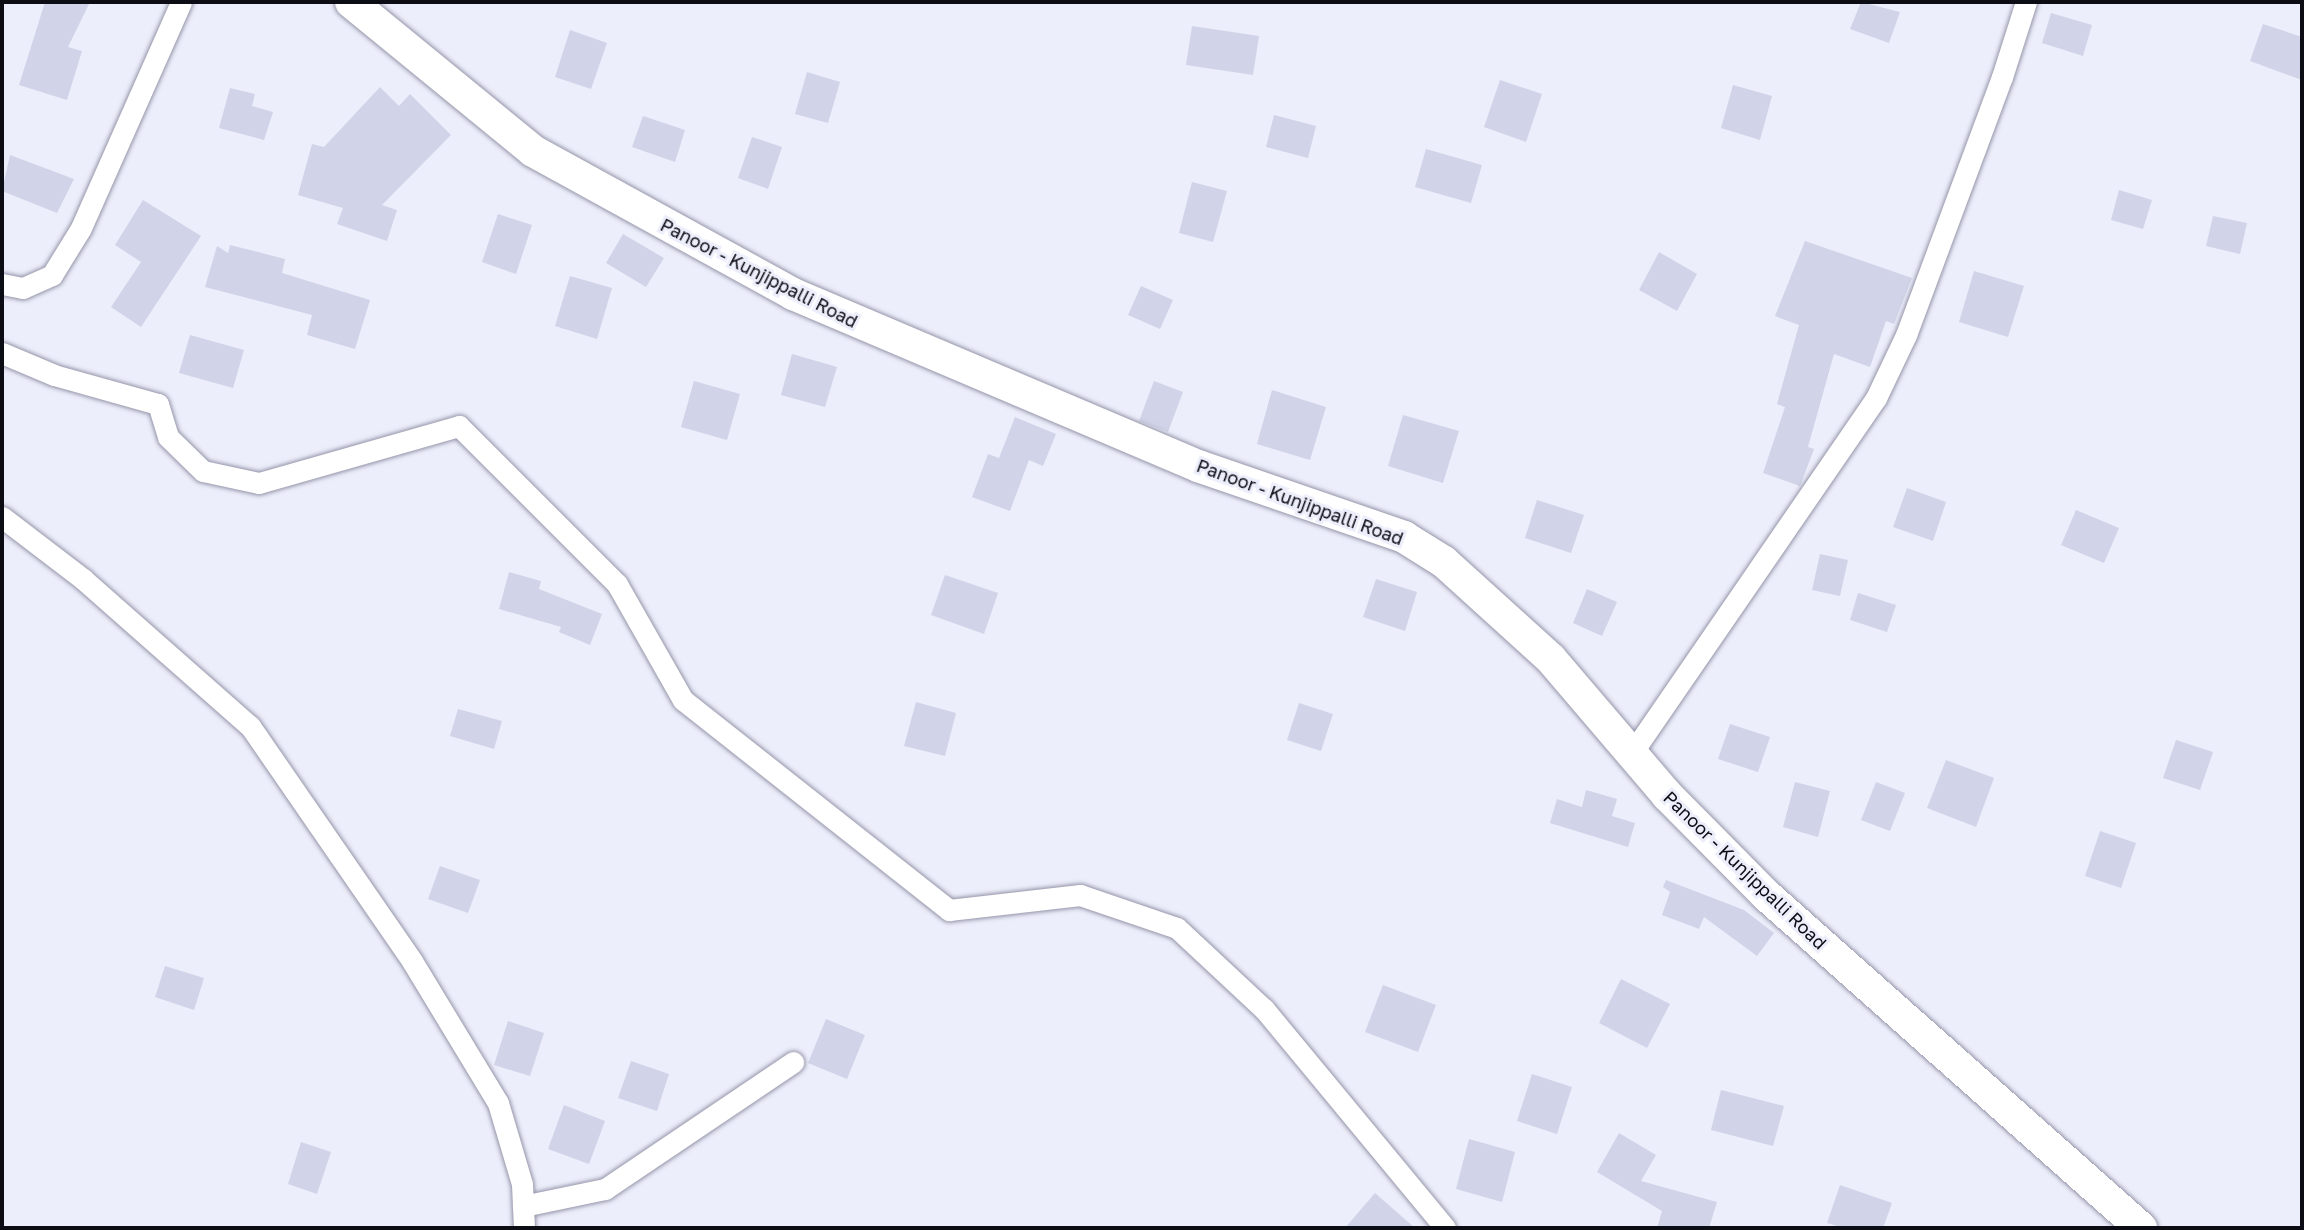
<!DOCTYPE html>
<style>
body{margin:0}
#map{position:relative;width:2304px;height:1230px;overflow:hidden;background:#edeefb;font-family:"Golos Text",sans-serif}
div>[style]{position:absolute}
.building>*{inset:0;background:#d1d3e8}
.roads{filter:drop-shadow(0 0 2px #9495a9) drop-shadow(0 0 2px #9495a9)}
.street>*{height:21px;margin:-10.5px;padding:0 10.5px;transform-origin:10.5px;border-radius:10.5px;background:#fff}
.secondary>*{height:32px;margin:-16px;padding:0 16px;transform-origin:16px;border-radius:16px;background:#fff}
span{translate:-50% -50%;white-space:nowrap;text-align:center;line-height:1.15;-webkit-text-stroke:6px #edeefb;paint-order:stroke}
.street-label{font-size:18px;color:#0c0d14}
.frame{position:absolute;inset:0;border:4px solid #0c0d14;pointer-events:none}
</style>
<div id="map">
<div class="building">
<div style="clip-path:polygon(45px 2px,90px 2px,68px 47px,82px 51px,67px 100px,19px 85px)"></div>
<div style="clip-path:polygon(1861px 2px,1900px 12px,1889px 43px,1850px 29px)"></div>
<div style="clip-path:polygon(2051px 13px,2092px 25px,2083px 56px,2042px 43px)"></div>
<div style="clip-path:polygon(2263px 24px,2302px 37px,2302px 80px,2250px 61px)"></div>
<div style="clip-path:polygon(1192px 26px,1259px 36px,1253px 75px,1186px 65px)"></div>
<div style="clip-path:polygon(570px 30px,607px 43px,591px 89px,555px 77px)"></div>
<div style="clip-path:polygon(807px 72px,840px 82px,828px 123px,795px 114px)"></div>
<div style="clip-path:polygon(1500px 80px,1542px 94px,1526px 142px,1484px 127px)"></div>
<div style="clip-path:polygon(1733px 85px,1772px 96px,1760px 140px,1721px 128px)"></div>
<div style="clip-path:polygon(380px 87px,399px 106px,410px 94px,451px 135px,382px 205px,397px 210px,387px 241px,337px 224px,343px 208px,298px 195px,312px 144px,324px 147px)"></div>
<div style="clip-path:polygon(230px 88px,255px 94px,252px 106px,273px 112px,264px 140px,219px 128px)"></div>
<div style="clip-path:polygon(1274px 115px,1316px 126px,1308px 158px,1266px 147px)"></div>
<div style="clip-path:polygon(643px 116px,685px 130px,675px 162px,632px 147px)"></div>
<div style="clip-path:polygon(752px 137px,782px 147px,768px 189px,738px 178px)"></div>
<div style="clip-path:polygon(1426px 149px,1482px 165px,1471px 203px,1415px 187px)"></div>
<div style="clip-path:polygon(10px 155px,74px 179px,57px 213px,2px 191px)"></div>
<div style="clip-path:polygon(1192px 182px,1227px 191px,1213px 242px,1179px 233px)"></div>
<div style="clip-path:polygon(2119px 190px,2152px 200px,2143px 229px,2111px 220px)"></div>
<div style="clip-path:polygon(143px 200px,201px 236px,141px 327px,111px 307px,141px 262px,115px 245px)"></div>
<div style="clip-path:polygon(498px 214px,532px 225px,516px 274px,482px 262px)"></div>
<div style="clip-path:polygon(2213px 216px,2247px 223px,2240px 254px,2206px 246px)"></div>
<div style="clip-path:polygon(623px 234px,664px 258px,646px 287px,606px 263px)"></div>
<div style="clip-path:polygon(1805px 241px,1912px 278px,1894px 324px,1886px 321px,1870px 367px,1834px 354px,1808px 447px,1814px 449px,1800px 486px,1763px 473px,1785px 407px,1777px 404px,1799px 325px,1775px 316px)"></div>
<div style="clip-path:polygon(230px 245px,285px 259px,282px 273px,370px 300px,355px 349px,307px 335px,312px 315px,205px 287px,217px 246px,228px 253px)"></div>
<div style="clip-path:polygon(1659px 252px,1697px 274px,1677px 311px,1639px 290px)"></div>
<div style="clip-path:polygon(1974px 271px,2024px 286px,2008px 337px,1959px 322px)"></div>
<div style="clip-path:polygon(570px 276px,612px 288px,597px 339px,555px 326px)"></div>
<div style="clip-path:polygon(1141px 286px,1173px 300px,1160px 329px,1128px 315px)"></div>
<div style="clip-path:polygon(190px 335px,244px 350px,233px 388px,179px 373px)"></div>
<div style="clip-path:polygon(792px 354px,837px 367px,825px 407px,781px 395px)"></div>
<div style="clip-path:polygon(694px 381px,740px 394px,727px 440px,681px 427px)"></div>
<div style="clip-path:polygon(1154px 381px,1183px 392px,1168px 432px,1139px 421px)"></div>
<div style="clip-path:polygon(1272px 390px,1326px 407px,1310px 460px,1257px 444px)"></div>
<div style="clip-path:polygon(1403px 415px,1459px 431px,1443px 483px,1388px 466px)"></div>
<div style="clip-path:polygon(1015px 417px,1056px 434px,1043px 466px,1029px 460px,1010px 511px,972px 497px,988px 454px,999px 458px)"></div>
<div style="clip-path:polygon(1907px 488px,1946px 502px,1933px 541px,1893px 527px)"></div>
<div style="clip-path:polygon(1537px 500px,1584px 515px,1571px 553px,1525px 538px)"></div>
<div style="clip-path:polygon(2076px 510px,2119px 528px,2104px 563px,2061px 545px)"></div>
<div style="clip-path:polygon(1820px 554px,1848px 560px,1840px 596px,1812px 590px)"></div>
<div style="clip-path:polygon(509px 572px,541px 581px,539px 589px,602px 614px,590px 645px,559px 632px,561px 627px,499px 609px)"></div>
<div style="clip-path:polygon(945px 575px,998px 593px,984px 634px,931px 615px)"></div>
<div style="clip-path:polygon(1376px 579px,1417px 592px,1405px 631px,1363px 617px)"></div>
<div style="clip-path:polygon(1587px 589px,1617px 602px,1602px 636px,1573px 623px)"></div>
<div style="clip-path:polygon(1858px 593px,1896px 605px,1887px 632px,1850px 620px)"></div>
<div style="clip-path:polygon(916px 702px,956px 713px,945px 756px,904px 746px)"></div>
<div style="clip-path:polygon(1299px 703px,1333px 714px,1321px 751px,1287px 740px)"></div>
<div style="clip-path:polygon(458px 709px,502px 721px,494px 749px,450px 736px)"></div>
<div style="clip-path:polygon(1730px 724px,1770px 737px,1758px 772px,1718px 759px)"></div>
<div style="clip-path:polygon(2176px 740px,2213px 752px,2200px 790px,2163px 778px)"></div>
<div style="clip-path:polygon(1946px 760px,1994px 778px,1976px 827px,1927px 808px)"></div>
<div style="clip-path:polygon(1795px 782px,1830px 791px,1818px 837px,1783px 827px)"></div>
<div style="clip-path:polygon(1876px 782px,1905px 793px,1890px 831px,1861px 820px)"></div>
<div style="clip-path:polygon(1586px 790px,1617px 799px,1612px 816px,1635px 823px,1628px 847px,1550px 823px,1557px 799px,1582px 807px)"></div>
<div style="clip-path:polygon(2100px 831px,2136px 843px,2121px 888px,2085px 876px)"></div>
<div style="clip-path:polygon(440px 866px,480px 880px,468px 913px,428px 899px)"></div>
<div style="clip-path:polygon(1666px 880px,1744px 910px,1774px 933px,1757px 956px,1704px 917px,1699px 929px,1662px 915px,1670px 892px,1663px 887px)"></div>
<div style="clip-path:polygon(165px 966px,204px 978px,194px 1010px,155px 997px)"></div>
<div style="clip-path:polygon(1621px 979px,1670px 1004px,1647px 1048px,1599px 1023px)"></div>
<div style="clip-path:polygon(1383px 985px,1436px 1005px,1418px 1052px,1365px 1032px)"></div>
<div style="clip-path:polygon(826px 1019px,865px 1035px,847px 1079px,808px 1063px)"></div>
<div style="clip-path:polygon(508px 1021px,544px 1033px,530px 1076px,494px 1065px)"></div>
<div style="clip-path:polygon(631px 1061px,669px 1074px,657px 1111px,618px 1098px)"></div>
<div style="clip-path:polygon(1532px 1074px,1572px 1087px,1557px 1134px,1517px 1121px)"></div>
<div style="clip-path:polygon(1721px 1090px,1784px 1106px,1773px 1146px,1711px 1130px)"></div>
<div style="clip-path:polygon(564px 1105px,605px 1121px,589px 1164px,548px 1149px)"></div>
<div style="clip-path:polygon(1619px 1133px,1656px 1155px,1641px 1181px,1717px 1202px,1709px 1228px,1657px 1228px,1662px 1211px,1597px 1172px)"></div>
<div style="clip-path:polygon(1469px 1139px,1515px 1152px,1502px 1202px,1456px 1189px)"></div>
<div style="clip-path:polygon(301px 1142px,331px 1152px,317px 1194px,288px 1184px)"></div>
<div style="clip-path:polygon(1840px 1185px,1892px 1203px,1883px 1228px,1844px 1228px,1827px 1223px)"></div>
<div style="clip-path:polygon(1375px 1193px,1415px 1228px,1345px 1228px)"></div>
</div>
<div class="roads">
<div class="street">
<div style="left:2px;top:284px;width:21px;rotate:11deg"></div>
<div style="left:23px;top:288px;width:32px;rotate:-24deg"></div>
<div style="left:52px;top:275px;width:55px;rotate:-58.3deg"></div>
<div style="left:81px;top:228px;width:247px;rotate:-66.1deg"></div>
<div style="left:2px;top:353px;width:56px;rotate:22.9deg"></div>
<div style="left:54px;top:375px;width:108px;rotate:15.6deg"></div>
<div style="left:158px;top:404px;width:34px;rotate:73deg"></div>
<div style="left:168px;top:437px;width:49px;rotate:44.2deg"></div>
<div style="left:203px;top:471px;width:57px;rotate:12.1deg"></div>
<div style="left:259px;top:483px;width:208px;rotate:-15.9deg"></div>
<div style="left:459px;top:426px;width:223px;rotate:45deg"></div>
<div style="left:617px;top:584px;width:133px;rotate:60.4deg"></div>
<div style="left:683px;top:700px;width:339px;rotate:38.3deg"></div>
<div style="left:949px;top:910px;width:132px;rotate:-6.5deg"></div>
<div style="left:1080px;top:895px;width:102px;rotate:18.8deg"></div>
<div style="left:1177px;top:928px;width:119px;rotate:43deg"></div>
<div style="left:1264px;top:1009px;width:284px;rotate:50.4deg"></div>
<div style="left:2px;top:517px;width:102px;rotate:37.4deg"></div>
<div style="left:83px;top:579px;width:222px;rotate:41.4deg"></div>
<div style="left:250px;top:726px;width:285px;rotate:55.4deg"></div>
<div style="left:412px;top:961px;width:166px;rotate:58.8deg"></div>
<div style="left:498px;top:1103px;width:84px;rotate:73.5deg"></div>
<div style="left:522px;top:1184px;width:44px;rotate:87.4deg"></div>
<div style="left:1632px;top:753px;width:431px;rotate:-55.5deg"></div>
<div style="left:1876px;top:398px;width:70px;rotate:-64.5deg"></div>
<div style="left:1906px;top:335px;width:275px;rotate:-69.6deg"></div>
<div style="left:2002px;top:77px;width:79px;rotate:-72.3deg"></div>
<div style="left:523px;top:1206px;width:84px;rotate:-11.7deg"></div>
<div style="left:605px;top:1189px;width:227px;rotate:-34deg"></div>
</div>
<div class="secondary">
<div style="left:351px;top:2px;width:235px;rotate:39.3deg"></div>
<div style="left:533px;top:151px;width:297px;rotate:28.8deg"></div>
<div style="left:793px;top:294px;width:440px;rotate:23deg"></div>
<div style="left:1198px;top:466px;width:218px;rotate:19deg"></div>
<div style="left:1404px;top:537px;width:47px;rotate:32deg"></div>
<div style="left:1444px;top:562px;width:144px;rotate:42.2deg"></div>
<div style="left:1551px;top:659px;width:179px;rotate:49.5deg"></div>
<div style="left:1667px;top:795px;width:141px;rotate:45.3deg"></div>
<div style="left:1766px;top:895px;width:502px;rotate:41.61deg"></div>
</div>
</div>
<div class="street-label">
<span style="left:759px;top:273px;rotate:27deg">Panoor - Kunjippalli Road</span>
<span style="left:1300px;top:502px;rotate:20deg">Panoor - Kunjippalli Road</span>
<span style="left:1745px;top:870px;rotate:44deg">Panoor - Kunjippalli Road</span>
</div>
<div class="frame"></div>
</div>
